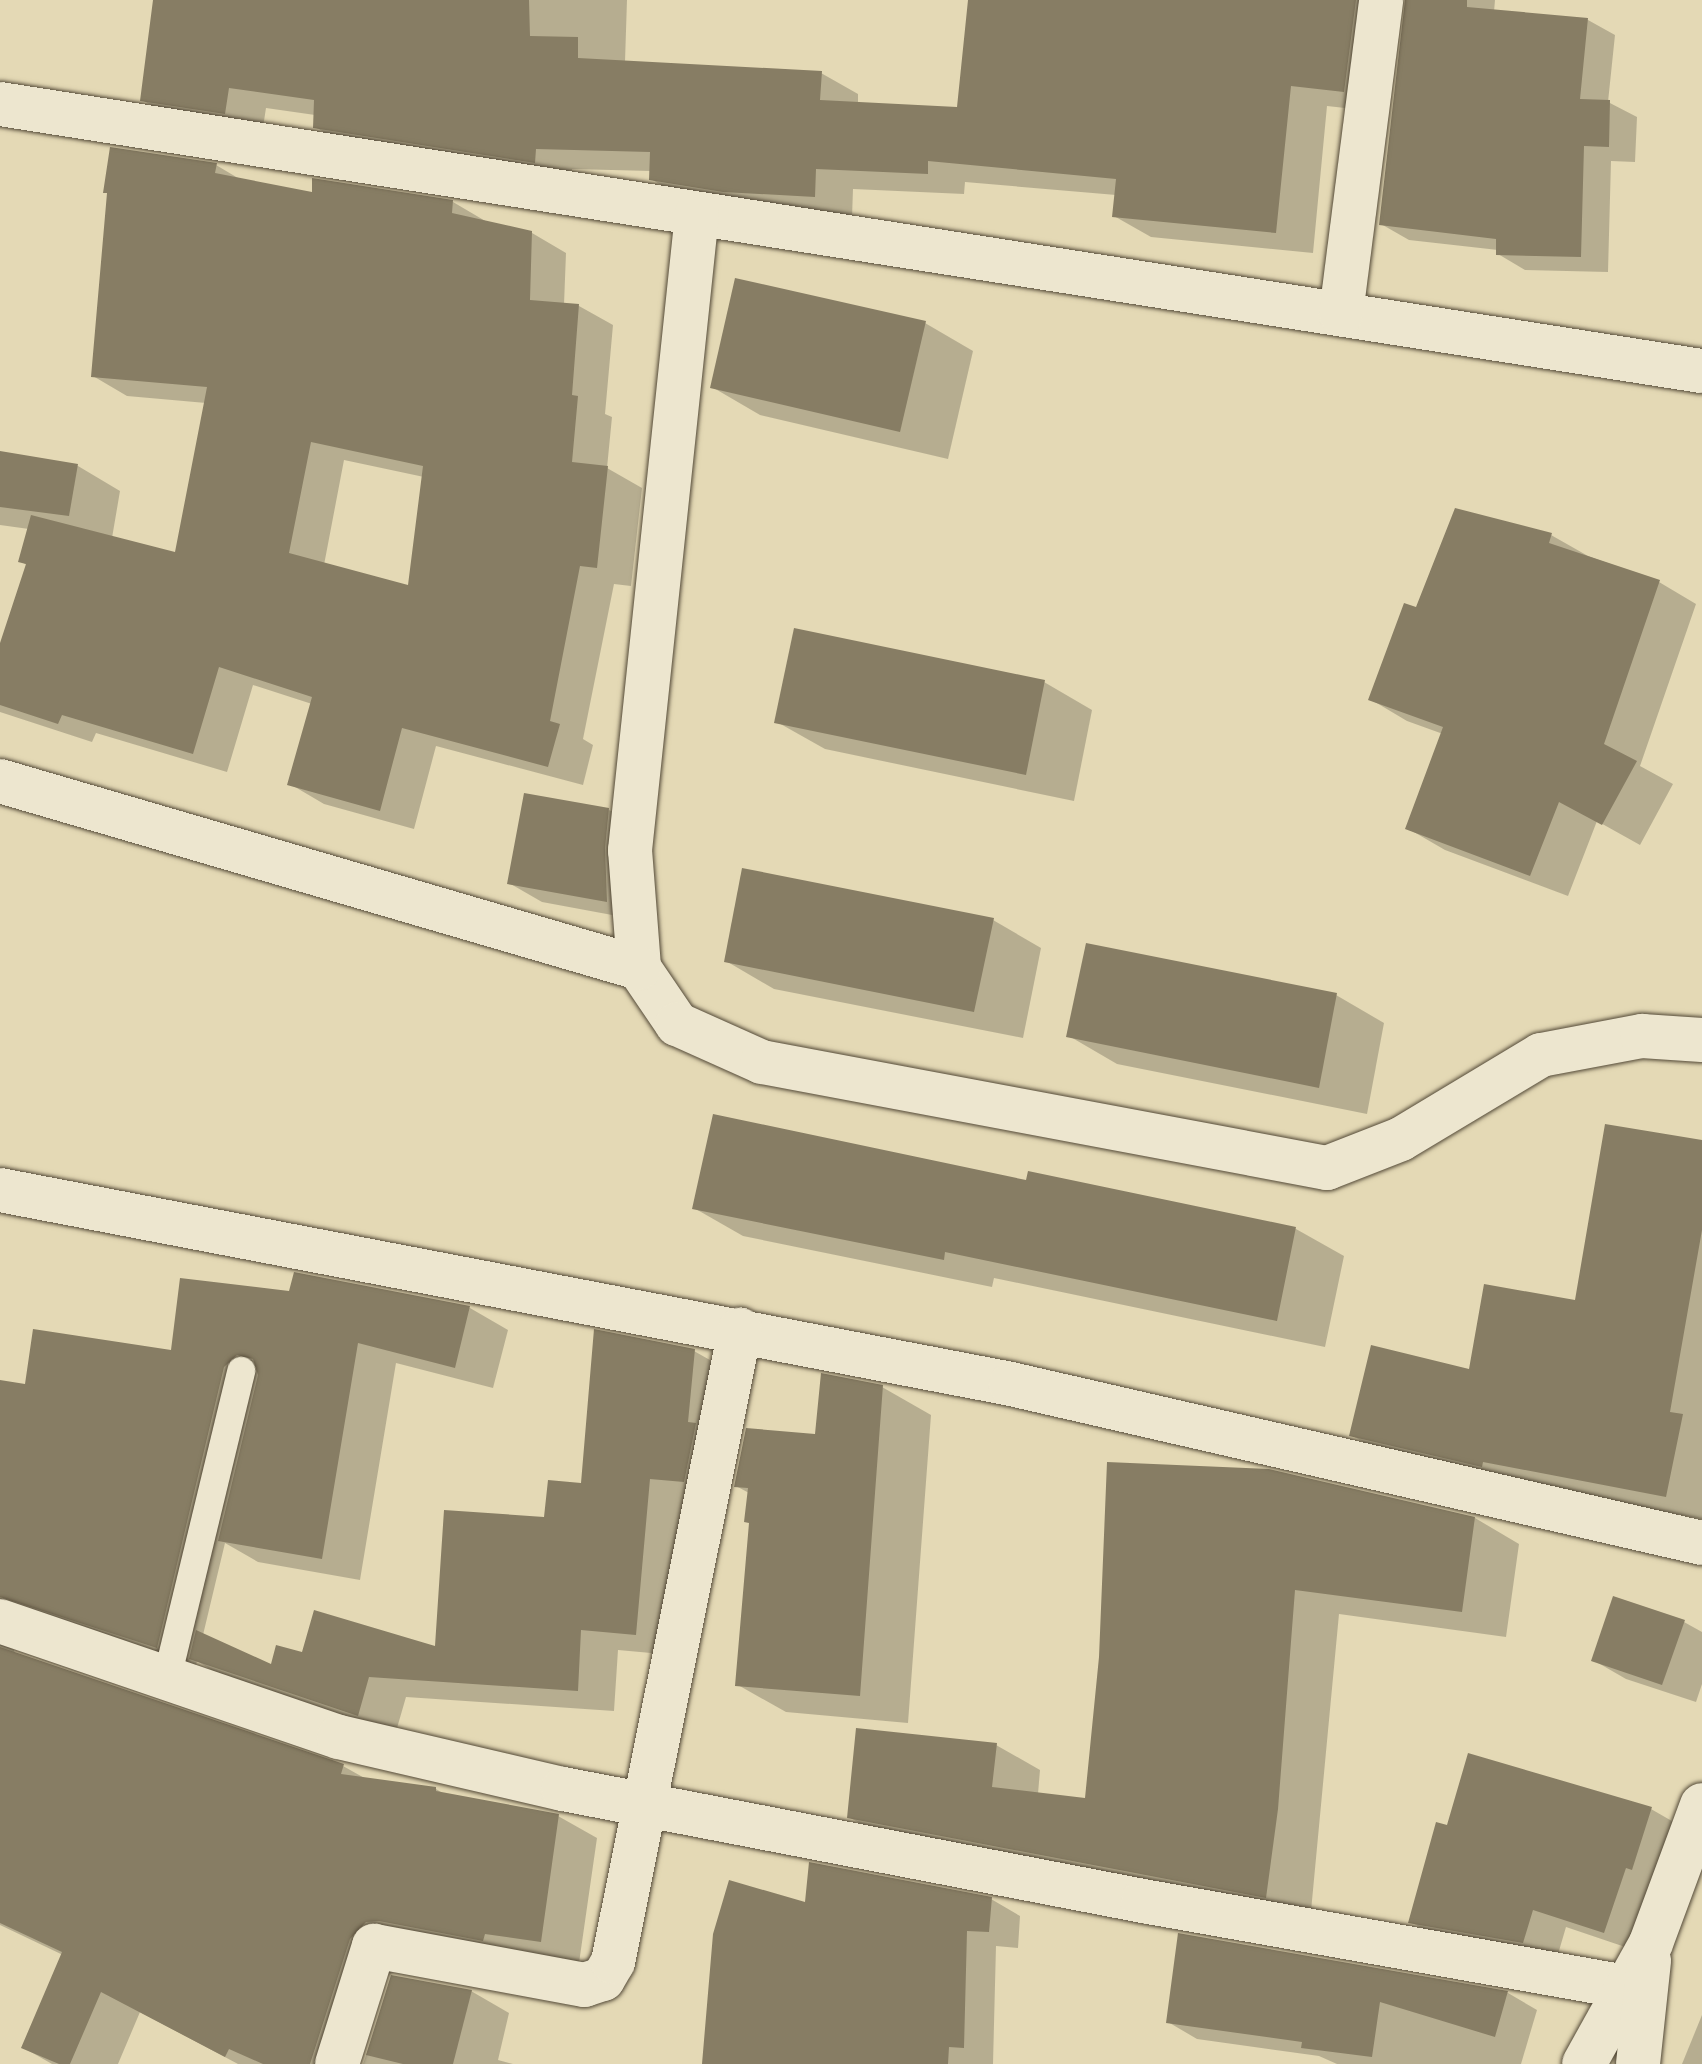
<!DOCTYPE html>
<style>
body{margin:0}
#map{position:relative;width:1702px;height:2064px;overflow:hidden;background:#e4d9b5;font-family:"IM FELL French Canon",serif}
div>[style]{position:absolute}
.shadow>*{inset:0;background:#0003}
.building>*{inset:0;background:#877d64}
.roads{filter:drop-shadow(0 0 2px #534937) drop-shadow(0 0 2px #534937)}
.service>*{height:28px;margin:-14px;padding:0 14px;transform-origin:14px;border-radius:14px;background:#ede6cf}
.minor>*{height:44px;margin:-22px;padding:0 22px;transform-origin:22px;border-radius:22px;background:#ede6cf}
.secondary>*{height:44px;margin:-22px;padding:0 22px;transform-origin:22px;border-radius:22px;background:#ede6cf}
span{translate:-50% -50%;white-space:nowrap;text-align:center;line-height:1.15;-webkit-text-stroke:8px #ede6cf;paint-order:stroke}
</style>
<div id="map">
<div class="shadow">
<div style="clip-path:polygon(168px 0,627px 0,625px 62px,821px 73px,858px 94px,858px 104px,959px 109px,970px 0,1393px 0,1381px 112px,1327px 106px,1313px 253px,1151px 237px,1114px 216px,1116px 195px,965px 182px,964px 194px,853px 189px,852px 218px,688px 201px,651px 179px,651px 171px,572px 169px,572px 183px,352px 148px,315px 127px,315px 115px,266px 108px,262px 134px,179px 121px,142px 100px)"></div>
<div style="clip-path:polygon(1407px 0,1495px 0,1494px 12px,1588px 20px,1615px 35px,1608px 102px,1637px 117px,1635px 162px,1611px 161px,1608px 272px,1525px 270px,1498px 254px,1498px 250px,1409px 240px,1381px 224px)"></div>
<div style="clip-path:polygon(evenodd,216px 165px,243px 181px,314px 195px,453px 202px,487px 222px,532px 233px,566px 253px,564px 305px,579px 306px,613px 325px,605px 414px,612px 417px,607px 468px,642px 488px,631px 586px,614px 584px,583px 739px,593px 745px,583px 785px,436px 746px,414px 829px,324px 804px,290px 784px,312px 704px,253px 685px,227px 772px,96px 733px,92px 742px,0 712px,0 650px,27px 565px,20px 561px,29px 529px,0 525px,0 453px,78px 466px,120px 491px,112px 538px,177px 554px,206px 403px,127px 396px,93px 376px,216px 165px,344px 460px,424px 477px,409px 588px,324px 565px,344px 460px)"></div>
<div style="clip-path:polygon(925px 323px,973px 351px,948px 459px,760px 415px,712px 387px)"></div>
<div style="clip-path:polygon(1456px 510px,1551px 535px,1588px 556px,1659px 582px,1696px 604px,1640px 766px,1673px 784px,1640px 845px,1597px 821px,1568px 896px,1445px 850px,1407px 828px,1443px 734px,1407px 721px,1370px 699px,1417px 610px)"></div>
<div style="clip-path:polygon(1044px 682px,1092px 710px,1074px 801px,825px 749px,777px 722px)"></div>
<div style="clip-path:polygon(609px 810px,642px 829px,639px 920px,542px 902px,509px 883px)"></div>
<div style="clip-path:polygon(993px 920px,1041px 948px,1023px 1038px,774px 989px,726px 961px)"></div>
<div style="clip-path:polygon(1336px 995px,1384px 1023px,1367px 1114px,1117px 1064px,1069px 1036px)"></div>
<div style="clip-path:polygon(1702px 1142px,1702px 1519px,1393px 1459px,1351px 1435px,1471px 1371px,1577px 1302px)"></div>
<div style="clip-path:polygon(1028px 1182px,1296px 1229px,1344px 1256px,1325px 1347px,994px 1278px,992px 1287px,743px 1236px,694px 1208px)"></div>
<div style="clip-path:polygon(290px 1293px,470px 1308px,508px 1330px,493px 1388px,396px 1363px,360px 1580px,258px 1562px,225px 1543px,203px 1635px,272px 1667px,303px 1654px,437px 1649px,546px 1519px,583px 1485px,694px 1351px,731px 1372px,673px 1655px,618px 1650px,614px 1711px,406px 1697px,395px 1735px,228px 1680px,197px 1661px,195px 1669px,13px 1648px,16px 1655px,343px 1766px,368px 1780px,436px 1789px,444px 1794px,558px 1816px,597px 1838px,579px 1963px,388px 1960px,356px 2064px,238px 2064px,140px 2012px,118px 2064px,52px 2064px,24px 2048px,63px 1955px,0 1925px,0 1382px,26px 1386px,172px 1352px)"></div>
<div style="clip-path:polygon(882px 1387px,931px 1415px,908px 1723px,786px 1712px,738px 1685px,750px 1524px,749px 1493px,736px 1486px,817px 1437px)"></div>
<div style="clip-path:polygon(1475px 1518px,1519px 1544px,1506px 1637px,1339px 1614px,1310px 1922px,894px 1843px,849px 1817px,996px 1745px,1040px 1770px,1038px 1794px,1087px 1800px,1101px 1657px)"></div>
<div style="clip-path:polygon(1684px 1622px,1702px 1632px,1702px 1684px,1696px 1702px,1626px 1679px,1593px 1660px)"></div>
<div style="clip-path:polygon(1651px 1809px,1684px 1828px,1637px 1951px,1566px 1927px,1556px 1961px,1444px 1941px,1411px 1922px,1448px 1828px)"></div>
<div style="clip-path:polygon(991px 1899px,1020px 1916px,1018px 1948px,996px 1946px,993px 2064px,704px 2064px,807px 1905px)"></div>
<div style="clip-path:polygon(1180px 1935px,1508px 1993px,1537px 2010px,1521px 2064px,1337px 2064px,1319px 2056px,1197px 2039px,1168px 2022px)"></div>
<div style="clip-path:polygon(393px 1977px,471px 1991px,509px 2013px,498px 2060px,513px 2064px,363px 2064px)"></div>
<div style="clip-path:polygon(1702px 2015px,1702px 2064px,1682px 2064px)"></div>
</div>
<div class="building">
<div style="clip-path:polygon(153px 0,529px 0,530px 36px,578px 37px,578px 58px,822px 71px,820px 100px,957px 107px,968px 0,1356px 0,1344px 92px,1291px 86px,1276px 233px,1112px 217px,1116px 179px,928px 161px,928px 174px,816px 169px,815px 197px,723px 192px,649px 180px,650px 152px,536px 149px,535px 163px,313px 128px,314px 100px,229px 88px,225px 114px,140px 101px)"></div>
<div style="clip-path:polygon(1405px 0,1467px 0,1467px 7px,1588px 18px,1580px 99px,1610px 100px,1609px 147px,1584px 146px,1581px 257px,1496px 255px,1496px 239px,1379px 225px)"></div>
<div style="clip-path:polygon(evenodd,110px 147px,217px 163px,215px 173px,312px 192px,312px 178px,453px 200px,452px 213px,532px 231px,530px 300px,579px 304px,572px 395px,578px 396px,572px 462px,608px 466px,597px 568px,580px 566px,550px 721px,560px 724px,548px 767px,402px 728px,380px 811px,287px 785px,312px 697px,219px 667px,193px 754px,62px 715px,58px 724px,0 705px,0 643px,26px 564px,18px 562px,31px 515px,175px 552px,207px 387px,91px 377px,107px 193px,103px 193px,110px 147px,311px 442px,423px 466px,408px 585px,289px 553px,311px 442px)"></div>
<div style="clip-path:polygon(735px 278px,926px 321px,900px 432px,710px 388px)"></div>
<div style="clip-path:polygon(0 451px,78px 464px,69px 516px,0 507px)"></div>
<div style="clip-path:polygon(1455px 508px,1552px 533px,1549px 543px,1660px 580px,1604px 744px,1637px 761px,1602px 825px,1559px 802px,1530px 876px,1405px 829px,1443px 727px,1368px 700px,1404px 603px,1416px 607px)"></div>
<div style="clip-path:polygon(794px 628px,1045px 680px,1026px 775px,774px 723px)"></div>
<div style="clip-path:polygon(524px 793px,609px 808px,605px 848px,607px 902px,507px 884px)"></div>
<div style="clip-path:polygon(742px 868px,994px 918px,974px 1012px,724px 962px)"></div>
<div style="clip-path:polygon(1086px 943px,1337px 993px,1319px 1088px,1066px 1037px)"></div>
<div style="clip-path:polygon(713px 1114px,1026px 1180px,1028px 1171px,1296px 1227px,1277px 1321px,945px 1252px,944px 1260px,692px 1209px)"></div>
<div style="clip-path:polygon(1605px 1124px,1702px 1140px,1702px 1230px,1670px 1412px,1683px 1414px,1666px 1497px,1483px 1462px,1482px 1467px,1349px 1436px,1371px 1345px,1469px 1369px,1484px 1284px,1575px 1300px)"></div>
<div style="clip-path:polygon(294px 1272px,470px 1306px,455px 1368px,358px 1343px,322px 1559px,218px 1541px,258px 1375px,253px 1359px,237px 1355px,224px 1367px,157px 1648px,0 1597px,0 1380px,25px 1384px,33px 1329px,171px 1350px,180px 1278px,289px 1291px)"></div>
<div style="clip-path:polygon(594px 1329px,695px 1349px,688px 1422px,696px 1423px,684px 1482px,650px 1479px,636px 1635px,581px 1630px,578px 1691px,369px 1677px,358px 1716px,189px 1659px,196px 1630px,271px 1664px,276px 1645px,302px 1652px,314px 1610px,435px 1646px,444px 1510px,544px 1517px,548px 1480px,581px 1483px)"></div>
<div style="clip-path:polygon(821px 1373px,883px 1385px,860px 1696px,735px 1686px,749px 1523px,744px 1522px,748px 1488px,734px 1487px,746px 1428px,815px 1434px)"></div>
<div style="clip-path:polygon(1107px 1462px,1269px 1469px,1475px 1517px,1462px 1612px,1295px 1590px,1278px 1809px,1266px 1898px,847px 1818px,856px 1728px,997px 1743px,992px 1787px,1085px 1798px,1099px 1657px)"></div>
<div style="clip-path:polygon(1613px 1596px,1685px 1620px,1662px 1685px,1591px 1661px)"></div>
<div style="clip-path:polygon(0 1647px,344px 1764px,341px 1774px,436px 1787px,436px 1791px,559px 1814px,541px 1942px,485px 1934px,483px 1941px,379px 1921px,366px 1922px,350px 1939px,310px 2064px,263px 2064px,229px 2049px,225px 2057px,101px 1992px,70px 2064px,59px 2064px,21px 2048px,62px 1952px,0 1923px)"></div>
<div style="clip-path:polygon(1468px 1753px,1652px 1807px,1632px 1870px,1626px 1868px,1604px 1933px,1533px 1910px,1523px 1943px,1408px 1923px,1436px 1822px,1447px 1825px)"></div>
<div style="clip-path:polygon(809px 1862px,992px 1897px,989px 1932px,967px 1931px,964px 2048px,949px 2047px,948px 2064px,702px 2064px,713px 1934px,729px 1880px,805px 1902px)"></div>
<div style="clip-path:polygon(1178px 1933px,1508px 1991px,1495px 2037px,1380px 2002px,1372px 2057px,1301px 2048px,1302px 2042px,1166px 2023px)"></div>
<div style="clip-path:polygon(391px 1975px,472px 1990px,453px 2064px,403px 2064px,366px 2055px)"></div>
</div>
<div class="roads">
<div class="service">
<div style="left:167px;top:1678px;width:316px;rotate:-76.4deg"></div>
</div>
<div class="minor">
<div style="left:0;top:104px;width:1723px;rotate:8.92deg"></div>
<div style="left:697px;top:214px;width:640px;rotate:96.01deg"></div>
<div style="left:630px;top:850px;width:118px;rotate:85.6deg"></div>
<div style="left:639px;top:968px;width:68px;rotate:55.8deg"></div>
<div style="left:677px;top:1024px;width:93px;rotate:24.1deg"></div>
<div style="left:762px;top:1062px;width:575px;rotate:10.63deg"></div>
<div style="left:1327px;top:1168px;width:79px;rotate:-21.4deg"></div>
<div style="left:1401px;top:1139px;width:163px;rotate:-31deg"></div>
<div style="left:1541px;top:1055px;width:103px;rotate:-10.7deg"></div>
<div style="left:1642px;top:1036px;width:60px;rotate:3.8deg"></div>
<div style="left:1341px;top:314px;width:317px;rotate:-82.7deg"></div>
<div style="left:0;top:781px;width:666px;rotate:16.31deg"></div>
<div style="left:0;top:1190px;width:1029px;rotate:10.86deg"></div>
<div style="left:1011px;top:1384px;width:709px;rotate:12.96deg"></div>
<div style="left:0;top:1621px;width:358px;rotate:18.9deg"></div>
<div style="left:339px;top:1737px;width:230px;rotate:13.1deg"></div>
<div style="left:563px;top:1789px;width:591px;rotate:10.93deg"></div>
<div style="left:1143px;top:1901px;width:492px;rotate:10.1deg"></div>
<div style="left:337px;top:2064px;width:124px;rotate:-72.6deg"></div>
<div style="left:374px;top:1946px;width:214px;rotate:10.5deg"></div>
<div style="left:584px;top:1985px;width:20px;rotate:-18deg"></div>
<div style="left:603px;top:1979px;width:20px;rotate:-60deg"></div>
<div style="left:613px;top:1962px;width:645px;rotate:-78.64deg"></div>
</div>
<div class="secondary">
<div style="left:1584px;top:2064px;width:138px;rotate:-61deg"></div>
<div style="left:1651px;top:1943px;width:147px;rotate:-69.7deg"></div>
<div style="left:1638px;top:2064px;width:104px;rotate:-83.9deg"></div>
</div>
</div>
</div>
